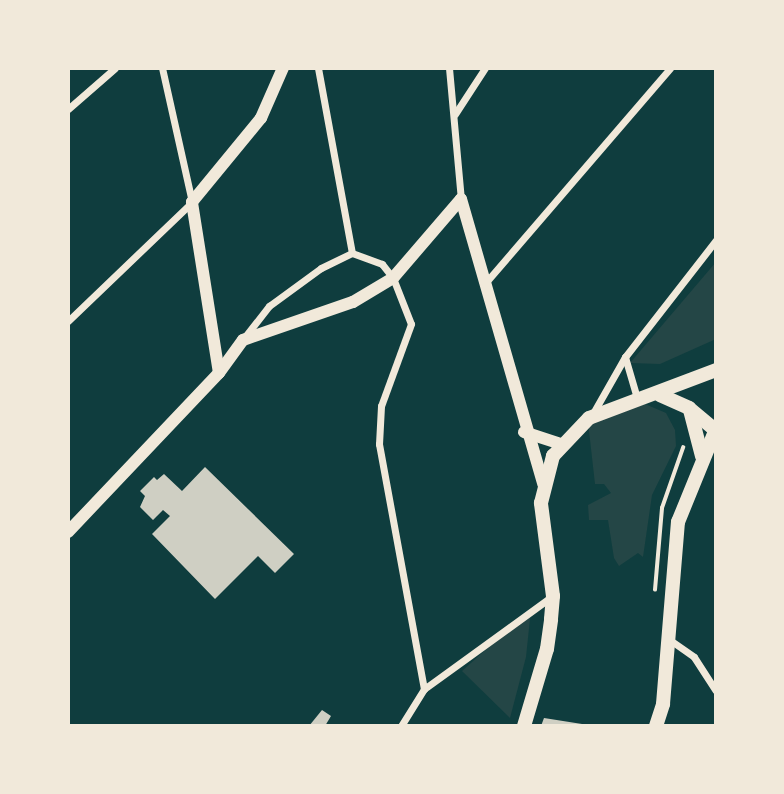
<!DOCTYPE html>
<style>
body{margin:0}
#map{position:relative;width:784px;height:794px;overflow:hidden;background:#0f3d3e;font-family:Mulish,sans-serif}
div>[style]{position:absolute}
.green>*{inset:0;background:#244646}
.building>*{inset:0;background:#cfcfc3}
.path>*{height:3.5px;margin:-1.75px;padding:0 1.75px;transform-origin:1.75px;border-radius:1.75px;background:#f1e9da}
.minor>*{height:7px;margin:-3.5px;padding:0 3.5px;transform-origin:3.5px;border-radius:3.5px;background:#f1e9da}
.tertiary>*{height:12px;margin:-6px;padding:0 6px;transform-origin:6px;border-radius:6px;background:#f1e9da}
.secondary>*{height:14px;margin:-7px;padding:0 7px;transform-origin:7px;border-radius:7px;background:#f1e9da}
span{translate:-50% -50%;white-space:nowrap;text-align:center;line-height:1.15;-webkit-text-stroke:5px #f1e9da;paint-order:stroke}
.frame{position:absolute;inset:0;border:70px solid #f1e9da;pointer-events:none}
</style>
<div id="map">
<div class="green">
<div style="clip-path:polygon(716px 262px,716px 339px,660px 364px,630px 363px)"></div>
<div style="clip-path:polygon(645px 404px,666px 413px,675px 430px,676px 446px,652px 495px,643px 557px,638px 553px,619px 566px,614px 558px,608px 520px,589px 520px,588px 505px,611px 493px,604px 484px,595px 484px,588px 422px)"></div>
<div style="clip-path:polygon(531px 609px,526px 657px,510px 718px,462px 671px)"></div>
</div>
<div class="building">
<div style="clip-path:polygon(205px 467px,294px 554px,275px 573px,258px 556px,215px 599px,152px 534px,170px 516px,163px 510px,153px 520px,140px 507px,145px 496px,140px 491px,154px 477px,157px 480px,164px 474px,182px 491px)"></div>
<div style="clip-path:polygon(322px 710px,331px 716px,325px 726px,309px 726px)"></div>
<div style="clip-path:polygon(544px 718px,582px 724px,582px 726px,541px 726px)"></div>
</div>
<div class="path">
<div style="left:655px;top:590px;width:82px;rotate:-85.1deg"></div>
<div style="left:662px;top:508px;width:64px;rotate:-70.7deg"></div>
</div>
<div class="minor">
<div style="left:318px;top:68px;width:188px;rotate:79.6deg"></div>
<div style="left:449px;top:68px;width:132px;rotate:84.8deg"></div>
<div style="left:68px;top:109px;width:62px;rotate:-41.1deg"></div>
<div style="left:455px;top:114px;width:55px;rotate:-56.9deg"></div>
<div style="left:487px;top:281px;width:281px;rotate:-49.3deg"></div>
<div style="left:68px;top:321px;width:172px;rotate:-43.8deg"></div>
<div style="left:192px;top:202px;width:137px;rotate:-102.6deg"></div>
<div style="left:244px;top:338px;width:41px;rotate:-52deg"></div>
<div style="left:269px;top:306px;width:64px;rotate:-36.2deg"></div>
<div style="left:321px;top:268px;width:34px;rotate:-26deg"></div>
<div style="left:352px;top:253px;width:32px;rotate:20deg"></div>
<div style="left:382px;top:264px;width:18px;rotate:52deg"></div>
<div style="left:393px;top:278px;width:49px;rotate:68.6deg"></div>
<div style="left:411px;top:324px;width:87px;rotate:110.1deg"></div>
<div style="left:381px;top:406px;width:38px;rotate:93deg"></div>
<div style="left:379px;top:444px;width:249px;rotate:79.6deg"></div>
<div style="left:424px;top:689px;width:44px;rotate:121.9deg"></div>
<div style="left:625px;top:357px;width:43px;rotate:73.7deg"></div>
<div style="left:592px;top:415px;width:67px;rotate:-60.4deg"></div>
<div style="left:625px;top:357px;width:148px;rotate:-52.1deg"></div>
<div style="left:670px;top:640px;width:29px;rotate:35deg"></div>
<div style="left:694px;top:657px;width:40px;rotate:57.1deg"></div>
<div style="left:424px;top:689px;width:157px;rotate:-35.9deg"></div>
</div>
<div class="tertiary">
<div style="left:461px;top:199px;width:297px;rotate:73.9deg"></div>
<div style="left:219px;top:373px;width:173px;rotate:-99deg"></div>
<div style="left:192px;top:202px;width:109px;rotate:-50.6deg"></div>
<div style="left:261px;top:118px;width:55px;rotate:-66.3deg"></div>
<div style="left:524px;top:432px;width:40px;rotate:18deg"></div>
<div style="left:68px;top:532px;width:219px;rotate:-46.5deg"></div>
<div style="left:219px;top:373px;width:41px;rotate:-54deg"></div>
<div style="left:243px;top:340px;width:116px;rotate:-19.1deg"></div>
<div style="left:353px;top:302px;width:47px;rotate:-31deg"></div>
<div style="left:393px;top:278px;width:104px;rotate:-49.3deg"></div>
</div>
<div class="secondary">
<div style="left:660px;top:395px;width:32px;rotate:24deg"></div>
<div style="left:689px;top:408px;width:34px;rotate:40deg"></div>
<div style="left:690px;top:410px;width:48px;rotate:75.4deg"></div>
<div style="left:524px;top:726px;width:80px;rotate:-73.4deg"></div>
<div style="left:547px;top:649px;width:30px;rotate:-82deg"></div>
<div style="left:551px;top:619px;width:23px;rotate:-85deg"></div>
<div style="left:553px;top:596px;width:94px;rotate:-97.4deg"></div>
<div style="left:541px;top:503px;width:49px;rotate:-75.7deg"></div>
<div style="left:553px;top:456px;width:52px;rotate:-46.5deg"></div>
<div style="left:589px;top:418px;width:136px;rotate:-20.7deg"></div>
<div style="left:656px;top:726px;width:23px;rotate:-72deg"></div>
<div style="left:663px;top:704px;width:183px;rotate:-85.3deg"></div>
<div style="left:678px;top:522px;width:100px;rotate:-67.8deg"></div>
</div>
<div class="frame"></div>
</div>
